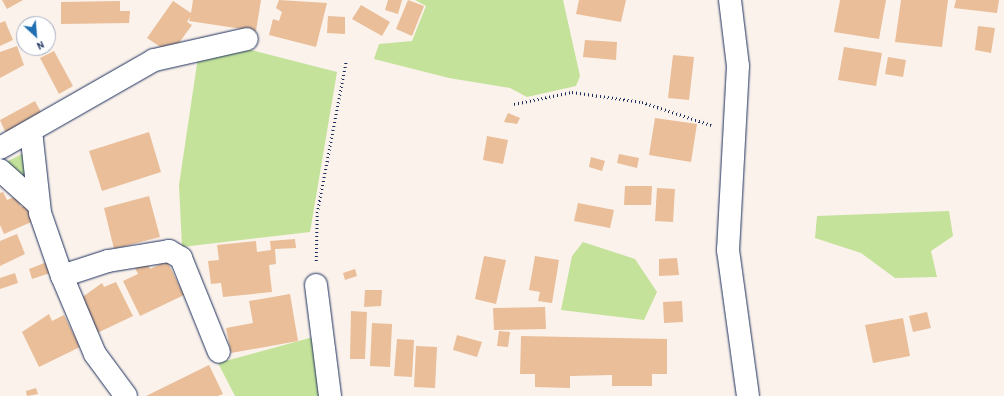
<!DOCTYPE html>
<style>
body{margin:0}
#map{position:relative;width:1004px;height:396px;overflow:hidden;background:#fbf2eb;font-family:"Patrick Hand",sans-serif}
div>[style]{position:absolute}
.green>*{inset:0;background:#c4e29a}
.building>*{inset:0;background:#e9be99}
.path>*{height:2.5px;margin-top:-1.25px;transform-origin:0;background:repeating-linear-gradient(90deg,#1b2f5e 0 1px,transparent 0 4px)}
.roads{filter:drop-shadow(0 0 1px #1b2f5e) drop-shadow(0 0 1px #1b2f5e)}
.minor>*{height:22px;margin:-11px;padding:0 11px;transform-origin:11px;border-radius:11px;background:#fff}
span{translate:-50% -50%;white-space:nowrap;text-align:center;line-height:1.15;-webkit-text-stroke:3px #fff;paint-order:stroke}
.north{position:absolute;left:16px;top:16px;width:40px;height:40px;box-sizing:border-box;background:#fff;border:1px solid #a4acbf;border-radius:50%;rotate:154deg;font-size:11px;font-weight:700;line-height:16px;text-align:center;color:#1b2f5e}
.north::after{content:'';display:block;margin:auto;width:14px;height:18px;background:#1f6fb2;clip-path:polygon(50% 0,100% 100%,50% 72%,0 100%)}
</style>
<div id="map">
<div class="green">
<div style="clip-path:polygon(415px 0,563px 0,580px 76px,576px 86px,527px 97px,510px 88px,449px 78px,374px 59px,379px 44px,412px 41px,426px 6px)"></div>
<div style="clip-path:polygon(201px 37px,337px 72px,310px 232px,182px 247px,179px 185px)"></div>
<div style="clip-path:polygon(28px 151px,31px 188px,6px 162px)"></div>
<div style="clip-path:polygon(949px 211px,953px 236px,931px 251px,937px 277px,895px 278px,861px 253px,815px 238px,817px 216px)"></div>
<div style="clip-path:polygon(583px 242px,635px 259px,657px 292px,644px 320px,561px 310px,572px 256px)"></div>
<div style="clip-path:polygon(317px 336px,324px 396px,235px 396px,218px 363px)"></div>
</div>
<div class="building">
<div style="clip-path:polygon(2px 0,23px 0,7px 9px)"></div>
<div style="clip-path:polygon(193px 0,261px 0,256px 31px,189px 21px,190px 17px,187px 22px,192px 25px,171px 54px,147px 38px,173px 1px,191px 13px)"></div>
<div style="clip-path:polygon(279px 0,327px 3px,316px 47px,269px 35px,273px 19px,279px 21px,282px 12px,276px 8px)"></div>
<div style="clip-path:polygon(388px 0,402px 0,398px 14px,385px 10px)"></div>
<div style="clip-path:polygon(408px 0,424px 6px,412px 36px,396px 29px)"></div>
<div style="clip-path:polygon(579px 0,626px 0,621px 22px,576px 14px)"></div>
<div style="clip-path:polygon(840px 0,886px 0,879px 39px,834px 32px)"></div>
<div style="clip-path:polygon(901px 0,948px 0,942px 47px,895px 42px)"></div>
<div style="clip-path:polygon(956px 0,999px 0,997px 13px,954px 8px)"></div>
<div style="clip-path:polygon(120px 1px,120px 11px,130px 11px,129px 23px,61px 24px,61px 2px)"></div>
<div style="clip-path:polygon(361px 5px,390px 22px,382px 36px,352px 19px)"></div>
<div style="clip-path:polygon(328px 16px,345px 17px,345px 34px,327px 33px)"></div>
<div style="clip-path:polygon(5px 21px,13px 40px,0 46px,0 23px)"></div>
<div style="clip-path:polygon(978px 26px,995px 28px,991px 53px,975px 50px)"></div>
<div style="clip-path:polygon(585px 40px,617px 42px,616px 60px,583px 57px)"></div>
<div style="clip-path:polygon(17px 46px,24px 65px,0 78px,0 52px)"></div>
<div style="clip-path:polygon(844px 47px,882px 53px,876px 86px,838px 80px)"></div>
<div style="clip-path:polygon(54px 51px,73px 86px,59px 94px,40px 58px)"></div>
<div style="clip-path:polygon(673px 55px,694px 57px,689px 100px,668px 98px)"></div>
<div style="clip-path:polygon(888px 57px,906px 60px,903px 77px,885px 74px)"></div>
<div style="clip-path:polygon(35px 101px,45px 120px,8px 138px,0 120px)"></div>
<div style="clip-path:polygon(508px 113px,520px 118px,517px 124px,504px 122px)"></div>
<div style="clip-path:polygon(655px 118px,697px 124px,691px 162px,649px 155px)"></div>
<div style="clip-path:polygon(149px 132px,161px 172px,102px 191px,89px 151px)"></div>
<div style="clip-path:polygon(487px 136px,508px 140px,503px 164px,483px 160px)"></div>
<div style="clip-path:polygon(619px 154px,639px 158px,637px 168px,617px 163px)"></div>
<div style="clip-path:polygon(591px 157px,605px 161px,602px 171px,589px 167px)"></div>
<div style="clip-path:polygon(625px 186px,652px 186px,651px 205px,624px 205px)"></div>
<div style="clip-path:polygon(657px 188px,675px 189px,673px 222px,655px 221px)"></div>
<div style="clip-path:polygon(3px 192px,7px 200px,17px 196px,21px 207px,32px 203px,38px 219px,4px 234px,0 225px,0 193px)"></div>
<div style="clip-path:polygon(149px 196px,160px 237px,114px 249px,104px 208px)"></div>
<div style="clip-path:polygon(578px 203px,614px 210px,610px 228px,574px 221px)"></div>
<div style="clip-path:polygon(17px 234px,25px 254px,0 266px,0 241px)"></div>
<div style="clip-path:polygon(295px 239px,296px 248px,275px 249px,276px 264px,269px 265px,272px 292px,223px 297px,221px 283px,211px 284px,208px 261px,219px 260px,217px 245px,256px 241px,257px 252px,271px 250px,270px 241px)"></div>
<div style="clip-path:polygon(484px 256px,506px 260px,496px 304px,475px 299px)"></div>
<div style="clip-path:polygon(535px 256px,559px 260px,552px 303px,538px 301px,540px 292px,529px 290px)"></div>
<div style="clip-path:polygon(677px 258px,679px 275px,659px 276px,659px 259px)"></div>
<div style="clip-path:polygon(52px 260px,56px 271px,32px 279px,29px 269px)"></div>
<div style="clip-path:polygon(167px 261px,184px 295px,140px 316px,123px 281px,138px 274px,135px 268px,147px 262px,150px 269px)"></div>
<div style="clip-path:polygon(355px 269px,357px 276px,345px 280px,343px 273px)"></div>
<div style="clip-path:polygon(15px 273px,18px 283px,0 289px,0 278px)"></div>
<div style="clip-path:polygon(116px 282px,133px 316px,93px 335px,77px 301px,102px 283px,104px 287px)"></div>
<div style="clip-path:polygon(365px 290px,382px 290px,381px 306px,364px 307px)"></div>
<div style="clip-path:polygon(290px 294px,298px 341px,231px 353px,226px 328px,253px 323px,249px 301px)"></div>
<div style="clip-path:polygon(682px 301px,683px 322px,664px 323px,663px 302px)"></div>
<div style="clip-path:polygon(545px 307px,546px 329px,494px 330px,493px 308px)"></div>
<div style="clip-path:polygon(351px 311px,367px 312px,365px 359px,350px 359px)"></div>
<div style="clip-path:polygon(927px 312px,931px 328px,913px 332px,909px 316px)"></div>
<div style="clip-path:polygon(49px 314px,52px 321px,64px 315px,80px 347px,39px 367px,22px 332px)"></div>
<div style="clip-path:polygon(903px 318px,910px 356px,873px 363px,865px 325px)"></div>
<div style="clip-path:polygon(372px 323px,392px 324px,390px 367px,370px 366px)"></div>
<div style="clip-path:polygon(499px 331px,510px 332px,508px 347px,497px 346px)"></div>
<div style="clip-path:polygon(457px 335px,482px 342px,477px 357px,453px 350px)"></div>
<div style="clip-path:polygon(521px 336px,667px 339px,667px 374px,652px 374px,652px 386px,612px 386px,612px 375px,570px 376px,570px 388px,535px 387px,535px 374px,520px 374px)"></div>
<div style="clip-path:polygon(397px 339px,414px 340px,412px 377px,394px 376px)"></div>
<div style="clip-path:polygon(416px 346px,437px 347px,435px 388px,414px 387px)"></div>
<div style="clip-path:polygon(209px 365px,223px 394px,218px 396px,146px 396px)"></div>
<div style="clip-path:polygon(36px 388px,38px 394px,27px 396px,26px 391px)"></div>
</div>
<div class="path">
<div style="left:514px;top:104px;width:59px;rotate:-11.7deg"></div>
<div style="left:572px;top:92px;width:71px;rotate:8.1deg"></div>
<div style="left:642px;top:102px;width:73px;rotate:18.4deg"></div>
<div style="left:316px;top:261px;width:48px;rotate:-88.8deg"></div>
<div style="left:317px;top:213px;width:155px;rotate:-79.2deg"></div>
</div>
<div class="roads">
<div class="minor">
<div style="left:730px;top:0;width:66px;rotate:83.1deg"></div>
<div style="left:738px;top:66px;width:184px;rotate:93.1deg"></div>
<div style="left:728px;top:250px;width:147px;rotate:82.2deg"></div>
<div style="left:31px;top:131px;width:82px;rotate:83.7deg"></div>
<div style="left:40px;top:213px;width:67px;rotate:70.8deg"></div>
<div style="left:62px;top:276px;width:85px;rotate:67.1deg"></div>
<div style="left:95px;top:354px;width:52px;rotate:53.6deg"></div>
<div style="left:0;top:148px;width:177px;rotate:-29.7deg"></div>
<div style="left:154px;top:60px;width:95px;rotate:-12.7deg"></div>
<div style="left:0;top:170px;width:52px;rotate:41.9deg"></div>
<div style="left:62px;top:276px;width:48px;rotate:-18.1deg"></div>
<div style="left:108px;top:261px;width:62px;rotate:-9.3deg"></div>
<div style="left:169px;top:251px;width:14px;rotate:30deg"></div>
<div style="left:181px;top:258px;width:101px;rotate:68deg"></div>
<div style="left:316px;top:285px;width:112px;rotate:82.8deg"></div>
</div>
</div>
<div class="north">N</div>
</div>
